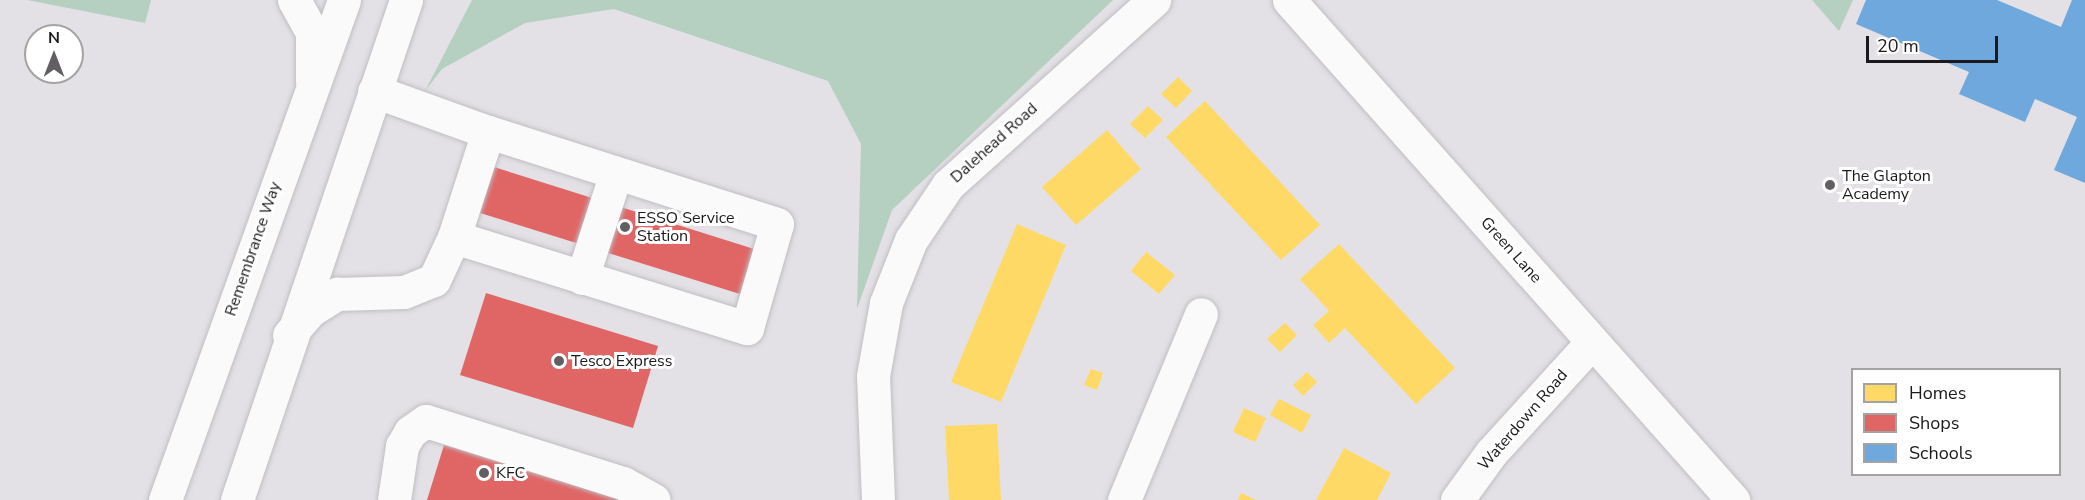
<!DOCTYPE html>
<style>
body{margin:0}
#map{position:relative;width:2085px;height:500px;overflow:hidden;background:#e3e1e5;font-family:"Nunito Sans",sans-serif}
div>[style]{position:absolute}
.green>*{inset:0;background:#b5cfc0}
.homes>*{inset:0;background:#ffd966}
.shops>*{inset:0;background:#e06666}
.schools>*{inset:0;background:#6fa8dc}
.roads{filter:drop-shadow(0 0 2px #c0bec2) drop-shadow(0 0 2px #c0bec2)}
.minor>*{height:33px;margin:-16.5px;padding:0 16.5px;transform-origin:16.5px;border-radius:16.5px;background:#fbfafb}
.highway>*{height:33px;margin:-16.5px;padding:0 16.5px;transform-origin:16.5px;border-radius:16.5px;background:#fbfafb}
.dots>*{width:16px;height:16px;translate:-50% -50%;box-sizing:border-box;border:3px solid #fff;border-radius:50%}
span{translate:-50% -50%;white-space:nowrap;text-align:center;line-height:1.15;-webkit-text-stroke:6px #fff;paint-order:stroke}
.street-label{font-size:16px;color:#1b191b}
.poi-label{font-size:16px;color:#1b191b}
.left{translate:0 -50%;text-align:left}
.legend{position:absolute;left:1851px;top:368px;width:210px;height:108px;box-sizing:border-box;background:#fff;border:2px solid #a4a3a4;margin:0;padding:8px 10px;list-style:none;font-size:18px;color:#1b191b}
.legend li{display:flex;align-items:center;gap:12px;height:30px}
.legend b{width:30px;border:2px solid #a4a3a4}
.north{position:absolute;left:24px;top:24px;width:60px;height:60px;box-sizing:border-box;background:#fff;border:2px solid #a4a3a4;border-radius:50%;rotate:0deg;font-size:16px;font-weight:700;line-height:24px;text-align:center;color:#1b191b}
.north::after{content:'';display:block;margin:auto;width:21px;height:27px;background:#615f62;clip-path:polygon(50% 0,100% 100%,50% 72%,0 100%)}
.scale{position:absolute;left:1866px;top:36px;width:132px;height:27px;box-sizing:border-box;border:3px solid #1b191b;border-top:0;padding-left:8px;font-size:18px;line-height:21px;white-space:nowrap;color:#1b191b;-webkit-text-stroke:4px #fff;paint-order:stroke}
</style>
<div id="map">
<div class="green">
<div style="clip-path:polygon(27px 0,151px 0,145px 23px)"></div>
<div style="clip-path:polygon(472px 0,1113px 0,892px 210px,857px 309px,861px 144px,828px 81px,614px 9px,525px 23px,442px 69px,425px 91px)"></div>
<div style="clip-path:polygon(1812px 0,1853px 0,1839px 31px)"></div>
</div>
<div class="homes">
<div style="clip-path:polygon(1178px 77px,1192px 91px,1176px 108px,1161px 94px)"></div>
<div style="clip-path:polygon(1205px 101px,1320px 225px,1281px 260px,1166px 137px)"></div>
<div style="clip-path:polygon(1148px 106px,1163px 120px,1145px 138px,1130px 124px)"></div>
<div style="clip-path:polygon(1107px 130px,1141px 169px,1076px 225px,1042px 187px)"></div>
<div style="clip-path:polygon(1017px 224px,1066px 245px,1001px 402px,951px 382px)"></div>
<div style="clip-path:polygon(1339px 244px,1455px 368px,1416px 404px,1345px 328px,1329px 343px,1313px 325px,1329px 311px,1300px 279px)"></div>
<div style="clip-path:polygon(1146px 252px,1175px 275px,1159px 294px,1131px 271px)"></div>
<div style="clip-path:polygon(1285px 323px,1297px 335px,1280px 352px,1267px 339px)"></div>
<div style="clip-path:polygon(1091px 369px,1103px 373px,1097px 390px,1084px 385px)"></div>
<div style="clip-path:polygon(1307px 372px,1317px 382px,1303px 396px,1293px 385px)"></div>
<div style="clip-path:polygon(1279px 399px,1311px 415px,1302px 433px,1270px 415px)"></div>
<div style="clip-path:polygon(1244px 408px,1266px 418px,1255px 442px,1233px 432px)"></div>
<div style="clip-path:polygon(997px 424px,1001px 500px,949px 500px,945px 426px)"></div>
<div style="clip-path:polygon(1344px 448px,1391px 473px,1377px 500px,1316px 500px)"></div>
<div style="clip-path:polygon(1241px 493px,1256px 500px,1238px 500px)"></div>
</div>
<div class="shops">
<div style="clip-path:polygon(494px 167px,754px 249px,740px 294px,480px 213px)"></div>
<div style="clip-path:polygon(486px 293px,658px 346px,633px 428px,460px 375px)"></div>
<div style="clip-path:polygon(444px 445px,618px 499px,618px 500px,427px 500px)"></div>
</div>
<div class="schools">
<div style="clip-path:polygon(1866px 0,1997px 0,2061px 27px,2072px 0,2085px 0,2085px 183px,2054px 170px,2077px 117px,2035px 99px,2025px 122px,1959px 94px,1969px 72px,1856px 24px)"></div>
</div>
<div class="roads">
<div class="minor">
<div style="left:294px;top:0;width:37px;rotate:61deg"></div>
<div style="left:312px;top:32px;width:49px;rotate:90deg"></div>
<div style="left:1289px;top:0;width:669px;rotate:48.39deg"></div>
<div style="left:454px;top:237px;width:307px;rotate:17.3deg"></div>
<div style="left:747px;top:328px;width:108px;rotate:-73.9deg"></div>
<div style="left:777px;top:224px;width:303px;rotate:-162.3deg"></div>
<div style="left:582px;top:278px;width:110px;rotate:-72.1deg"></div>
<div style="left:289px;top:335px;width:33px;rotate:-49deg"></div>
<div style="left:311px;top:310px;width:31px;rotate:-32deg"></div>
<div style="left:337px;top:294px;width:67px;rotate:-1.7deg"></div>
<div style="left:404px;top:292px;width:32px;rotate:-22deg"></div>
<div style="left:434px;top:280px;width:47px;rotate:-65.1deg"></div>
<div style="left:454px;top:237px;width:110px;rotate:-72.1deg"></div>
<div style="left:488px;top:132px;width:121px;rotate:-160.2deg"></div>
<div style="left:394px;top:500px;width:55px;rotate:-81.6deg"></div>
<div style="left:402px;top:446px;width:16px;rotate:-60deg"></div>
<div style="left:410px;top:432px;width:19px;rotate:-35deg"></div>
<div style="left:426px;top:421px;width:207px;rotate:17.5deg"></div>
<div style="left:623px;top:483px;width:35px;rotate:29deg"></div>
<div style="left:878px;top:500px;width:124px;rotate:-92.3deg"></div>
<div style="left:873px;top:376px;width:74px;rotate:-79.9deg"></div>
<div style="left:886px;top:303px;width:68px;rotate:-68.4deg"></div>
<div style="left:911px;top:240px;width:66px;rotate:-56.1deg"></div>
<div style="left:948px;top:185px;width:277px;rotate:-41.9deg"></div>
<div style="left:1124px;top:500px;width:201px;rotate:-67.5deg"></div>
<div style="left:1457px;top:500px;width:58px;rotate:-54.1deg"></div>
<div style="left:1491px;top:453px;width:150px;rotate:-47.7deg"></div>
</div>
<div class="highway">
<div style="left:165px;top:500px;width:531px;rotate:-70.3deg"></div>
<div style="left:237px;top:500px;width:528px;rotate:-71.32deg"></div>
</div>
</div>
<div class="dots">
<div style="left:1830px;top:185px;background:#615f62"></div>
<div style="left:625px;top:227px;background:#615f62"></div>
<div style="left:559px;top:361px;background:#615f62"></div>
<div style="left:484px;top:473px;background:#615f62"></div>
</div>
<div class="street-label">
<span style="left:994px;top:143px;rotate:-42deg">Dalehead Road</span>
<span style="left:253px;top:249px;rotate:-71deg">Remembrance Way</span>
<span style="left:1511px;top:250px;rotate:48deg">Green Lane</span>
<span style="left:1523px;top:420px;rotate:-49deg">Waterdown Road</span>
</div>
<div class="poi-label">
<span class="left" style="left:1842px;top:185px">The Glapton<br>Academy</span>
<span class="left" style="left:637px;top:227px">ESSO Service<br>Station</span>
<span class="left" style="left:571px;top:361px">Tesco Express</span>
<span class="left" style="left:496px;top:473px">KFC</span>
</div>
<ul class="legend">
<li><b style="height:16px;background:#ffd966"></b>Homes</li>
<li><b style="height:16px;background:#e06666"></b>Shops</li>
<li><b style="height:16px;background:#6fa8dc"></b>Schools</li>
</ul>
<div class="north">N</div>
<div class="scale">20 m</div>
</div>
